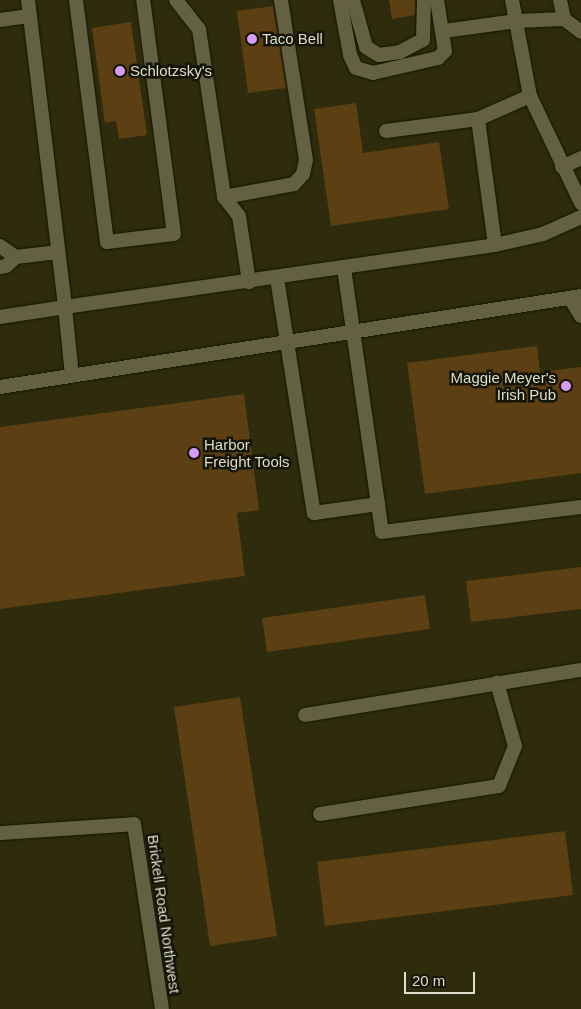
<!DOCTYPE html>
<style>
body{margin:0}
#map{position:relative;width:581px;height:1009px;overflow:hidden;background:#2e2c0d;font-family:Helvetica,sans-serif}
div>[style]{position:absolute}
.building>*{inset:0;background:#5c3f13}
.roads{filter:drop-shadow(0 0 1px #161400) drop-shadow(0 0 1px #161400)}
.service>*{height:14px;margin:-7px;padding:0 7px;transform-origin:7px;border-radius:7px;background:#636142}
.minor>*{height:14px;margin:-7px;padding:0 7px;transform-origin:7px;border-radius:7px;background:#636142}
.dots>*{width:14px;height:14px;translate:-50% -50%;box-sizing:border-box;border:2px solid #141407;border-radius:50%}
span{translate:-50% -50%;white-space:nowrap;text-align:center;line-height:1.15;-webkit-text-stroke:5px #141407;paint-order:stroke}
.poi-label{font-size:15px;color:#dedecc}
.left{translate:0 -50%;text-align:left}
.right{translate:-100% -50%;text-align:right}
.street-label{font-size:15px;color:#dedecc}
.scale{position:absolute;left:404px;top:972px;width:71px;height:22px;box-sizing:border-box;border:2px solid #dedecc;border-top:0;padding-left:6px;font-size:15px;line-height:18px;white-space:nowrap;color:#dedecc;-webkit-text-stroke:4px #141407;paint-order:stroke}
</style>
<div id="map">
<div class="building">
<div style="clip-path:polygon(389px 0,415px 0,415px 15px,392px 19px)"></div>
<div style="clip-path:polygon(273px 6px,286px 88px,248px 93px,237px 11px)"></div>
<div style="clip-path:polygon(131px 22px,147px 135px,119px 139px,116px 121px,105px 123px,92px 28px)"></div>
<div style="clip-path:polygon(356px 103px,363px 153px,439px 142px,449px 209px,331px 226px,314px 109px)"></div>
<div style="clip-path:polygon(537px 346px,540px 372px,581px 367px,581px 473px,425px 494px,407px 363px)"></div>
<div style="clip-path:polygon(244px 394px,259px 510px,237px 513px,245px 576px,0 609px,0 427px)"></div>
<div style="clip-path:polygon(581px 567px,581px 609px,471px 622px,466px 581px)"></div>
<div style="clip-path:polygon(425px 595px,430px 629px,267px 652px,262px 618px)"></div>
<div style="clip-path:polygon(240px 697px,277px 936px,210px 946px,174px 707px)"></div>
<div style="clip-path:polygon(565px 831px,573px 895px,325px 926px,317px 862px)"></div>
</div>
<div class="roads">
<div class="service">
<div style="left:28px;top:0;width:309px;rotate:83.1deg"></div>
<div style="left:65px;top:307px;width:434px;rotate:-8.2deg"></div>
<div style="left:495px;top:245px;width:49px;rotate:-12.9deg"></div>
<div style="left:543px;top:234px;width:42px;rotate:-24.1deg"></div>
<div style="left:76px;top:0;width:244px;rotate:82.7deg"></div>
<div style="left:107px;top:242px;width:67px;rotate:-6.8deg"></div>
<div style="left:174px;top:234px;width:236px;rotate:-97.5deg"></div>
<div style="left:176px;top:0;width:37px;rotate:52deg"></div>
<div style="left:199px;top:29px;width:170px;rotate:81.5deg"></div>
<div style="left:224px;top:197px;width:24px;rotate:52deg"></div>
<div style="left:239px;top:216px;width:67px;rotate:81.4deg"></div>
<div style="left:340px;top:0;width:56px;rotate:79.7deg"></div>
<div style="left:350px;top:55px;width:14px;rotate:65deg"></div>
<div style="left:356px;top:68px;width:18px;rotate:16deg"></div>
<div style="left:373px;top:73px;width:67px;rotate:-13deg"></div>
<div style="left:438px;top:58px;width:10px;rotate:-45deg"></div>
<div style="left:445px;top:51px;width:52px;rotate:-98.9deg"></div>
<div style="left:353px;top:0;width:49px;rotate:74.5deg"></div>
<div style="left:366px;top:47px;width:15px;rotate:32deg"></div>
<div style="left:379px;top:55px;width:21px;rotate:-8deg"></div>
<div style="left:400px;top:52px;width:26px;rotate:-28deg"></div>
<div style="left:423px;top:40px;width:40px;rotate:-88.6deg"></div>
<div style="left:560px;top:0;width:19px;rotate:78deg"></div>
<div style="left:0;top:20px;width:30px;rotate:-8deg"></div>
<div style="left:444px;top:31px;width:73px;rotate:-7.9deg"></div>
<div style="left:516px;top:21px;width:48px;rotate:-2.4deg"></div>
<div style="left:564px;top:19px;width:21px;rotate:37deg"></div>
<div style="left:386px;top:131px;width:93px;rotate:-7.4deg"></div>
<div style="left:562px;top:167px;width:21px;rotate:-25deg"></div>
<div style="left:224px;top:197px;width:71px;rotate:-10.5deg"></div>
<div style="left:294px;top:184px;width:13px;rotate:-48deg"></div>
<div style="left:303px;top:174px;width:14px;rotate:-78deg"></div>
<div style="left:306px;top:160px;width:162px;rotate:-98.9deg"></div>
<div style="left:495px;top:245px;width:127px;rotate:-97.7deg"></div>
<div style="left:478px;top:119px;width:57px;rotate:-23.9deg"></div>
<div style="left:0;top:246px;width:19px;rotate:35deg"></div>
<div style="left:0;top:267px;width:6px;rotate:-9deg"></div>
<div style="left:6px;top:266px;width:13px;rotate:-42deg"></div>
<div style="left:16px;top:257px;width:42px;rotate:-6.8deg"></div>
<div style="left:277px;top:278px;width:238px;rotate:81.1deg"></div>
<div style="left:314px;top:513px;width:65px;rotate:-8deg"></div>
<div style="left:378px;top:504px;width:238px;rotate:-98.2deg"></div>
<div style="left:570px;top:298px;width:21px;rotate:59deg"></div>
<div style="left:0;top:317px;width:66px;rotate:-8.7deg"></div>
<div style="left:65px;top:307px;width:69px;rotate:84.2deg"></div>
<div style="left:0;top:387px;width:588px;rotate:-8.9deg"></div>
<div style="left:378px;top:504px;width:28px;rotate:82deg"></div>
<div style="left:382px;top:532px;width:201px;rotate:-7.2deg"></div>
<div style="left:305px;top:715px;width:280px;rotate:-9.3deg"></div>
<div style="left:320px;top:814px;width:181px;rotate:-8.9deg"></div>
<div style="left:499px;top:786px;width:43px;rotate:-68.2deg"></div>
<div style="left:515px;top:746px;width:66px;rotate:-105.9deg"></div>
<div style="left:0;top:833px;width:134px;rotate:-3.8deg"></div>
</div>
<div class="minor">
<div style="left:512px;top:0;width:98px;rotate:79.4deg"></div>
<div style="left:530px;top:96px;width:119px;rotate:64.5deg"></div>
<div style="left:134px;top:824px;width:187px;rotate:81.4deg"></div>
</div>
</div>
<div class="dots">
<div style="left:252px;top:39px;background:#d79bf9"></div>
<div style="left:120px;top:71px;background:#d79bf9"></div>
<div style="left:566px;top:386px;background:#d79bf9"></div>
<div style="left:194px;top:453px;background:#d79bf9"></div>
</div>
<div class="poi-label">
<span class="left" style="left:262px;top:39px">Taco Bell</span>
<span class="left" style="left:130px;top:71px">Schlotzsky's</span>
<span class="right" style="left:556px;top:386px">Maggie Meyer's<br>Irish Pub</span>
<span class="left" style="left:204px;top:453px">Harbor<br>Freight Tools</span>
</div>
<div class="street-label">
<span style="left:164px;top:914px;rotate:82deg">Brickell Road Northwest</span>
</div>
<div class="scale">20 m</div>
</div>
